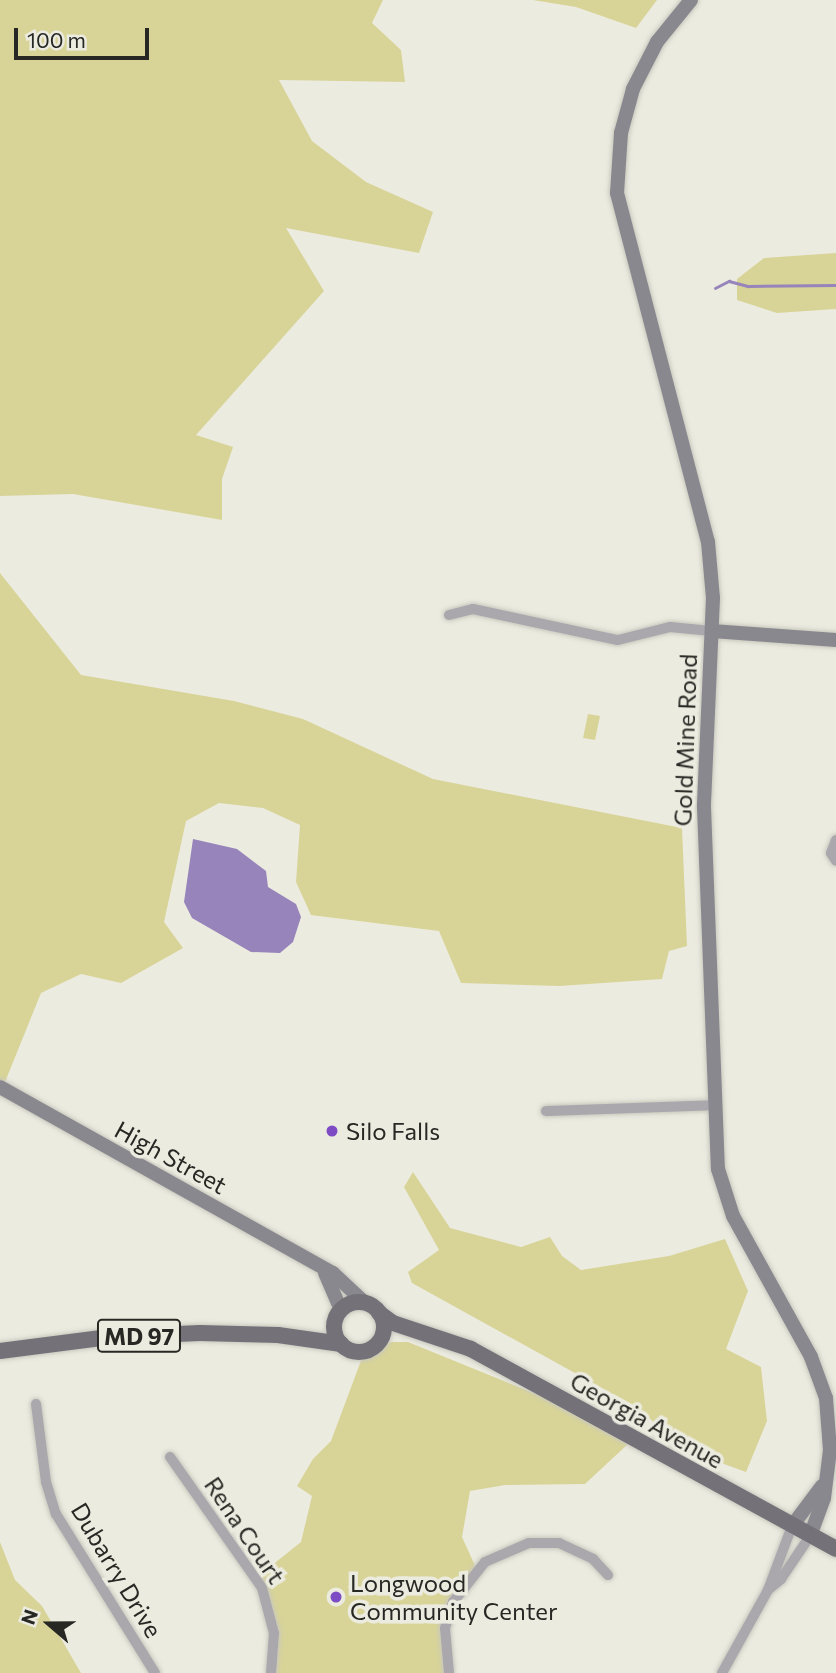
<!DOCTYPE html>
<style>
body{margin:0}
#map{position:relative;width:836px;height:1673px;overflow:hidden;background:#ecebe0;font-family:Commissioner,sans-serif}
div>[style]{position:absolute}
.green>*{inset:0;background:#d8d498}
.water>*{inset:0;background:#9684ba}
.stream>*{height:2.5px;margin:-1.25px;padding:0 1.25px;transform-origin:1.25px;border-radius:1.25px;background:#9684ba}
.roads{filter:drop-shadow(0 0 2px #c9c8be) drop-shadow(0 0 2px #c9c8be)}
.street>*{height:10px;margin:-5px;padding:0 5px;transform-origin:5px;border-radius:5px;background:#aaa8ad}
.secondary>*{height:14px;margin:-7px;padding:0 7px;transform-origin:7px;border-radius:7px;background:#8a888f}
.primary>*{height:16px;margin:-8px;padding:0 8px;transform-origin:8px;border-radius:8px;background:#747179}
.primary>.ring{margin:-8px;padding:0;box-sizing:content-box;background:none;border:16px solid #747179;border-radius:50%}
.dots>*{width:19px;height:19px;translate:-50% -50%;box-sizing:border-box;border:4px solid #ecebe0;border-radius:50%}
span{translate:-50% -50%;white-space:nowrap;text-align:center;line-height:1.15;-webkit-text-stroke:7px #ecebe0;paint-order:stroke}
.shield-label span{padding:2px 5px;background:#ecebe0;border:2px solid;border-radius:5px;-webkit-text-stroke-width:0}
.shield-label{font-size:23px;color:#272723;font-weight:700}
.street-label{font-size:24px;color:#272723}
.poi-label{font-size:24px;color:#272723}
.left{translate:0 -50%;text-align:left}
.north{position:absolute;left:14px;top:1589px;width:70px;height:70px;-webkit-text-stroke:5px #ecebe0;paint-order:stroke;rotate:290deg;font-size:19px;font-weight:700;line-height:28px;text-align:center;color:#272723}
.north::after{content:'';display:block;margin:auto;width:24px;height:32px;background:#272723;clip-path:polygon(50% 0,100% 100%,50% 72%,0 100%)}
.scale{position:absolute;left:14px;top:28px;width:135px;height:32px;box-sizing:border-box;border:4px solid #272723;border-top:0;padding-left:9px;font-size:21px;line-height:24px;white-space:nowrap;color:#272723;-webkit-text-stroke:5px #ecebe0;paint-order:stroke}
</style>
<div id="map">
<div class="green">
<div style="clip-path:polygon(0 0,383px 0,372px 23px,401px 50px,405px 82px,279px 80px,312px 141px,366px 182px,433px 212px,419px 253px,286px 228px,324px 291px,196px 435px,233px 447px,222px 479px,222px 520px,73px 494px,0 496px)"></div>
<div style="clip-path:polygon(533px 0,657px 0,636px 28px,576px 7px)"></div>
<div style="clip-path:polygon(836px 253px,836px 309px,777px 313px,737px 300px,737px 279px,764px 258px)"></div>
<div style="clip-path:polygon(0 573px,81px 675px,234px 701px,303px 719px,433px 779px,682px 828px,687px 946px,669px 951px,662px 979px,559px 986px,461px 983px,439px 931px,311px 915px,296px 882px,300px 825px,263px 808px,219px 803px,186px 821px,164px 922px,183px 948px,121px 983px,81px 974px,41px 993px,5px 1082px,0 1080px)"></div>
<div style="clip-path:polygon(588px 714px,600px 716px,595px 740px,583px 738px)"></div>
<div style="clip-path:polygon(413px 1172px,450px 1228px,521px 1247px,550px 1237px,562px 1256px,581px 1270px,669px 1256px,725px 1239px,748px 1291px,726px 1349px,761px 1367px,767px 1421px,746px 1472px,680px 1448px,640px 1409px,412px 1283px,408px 1272px,439px 1250px,404px 1187px)"></div>
<div style="clip-path:polygon(391px 1342px,408px 1342px,548px 1399px,628px 1444px,585px 1484px,505px 1485px,470px 1491px,462px 1537px,477px 1570px,468px 1578px,445px 1628px,449px 1673px,271px 1673px,274px 1633px,256px 1578px,301px 1542px,312px 1496px,297px 1486px,313px 1459px,331px 1441px,362px 1358px)"></div>
<div style="clip-path:polygon(0 1542px,15px 1580px,42px 1606px,81px 1673px,0 1673px)"></div>
</div>
<div class="water">
<div style="clip-path:polygon(193px 839px,237px 849px,266px 871px,268px 887px,296px 904px,301px 917px,293px 942px,280px 953px,251px 952px,192px 918px,184px 902px)"></div>
</div>
<div class="stream">
<div style="left:715px;top:288px;width:16px;rotate:-27deg"></div>
<div style="left:729px;top:281px;width:20px;rotate:15deg"></div>
<div style="left:748px;top:286px;width:88px;rotate:-0.7deg"></div>
</div>
<div class="roads">
<div class="street">
<div style="left:449px;top:615px;width:25px;rotate:-14deg"></div>
<div style="left:473px;top:609px;width:148px;rotate:12.1deg"></div>
<div style="left:618px;top:640px;width:54px;rotate:-14deg"></div>
<div style="left:670px;top:627px;width:42px;rotate:5.4deg"></div>
<div style="left:836px;top:840px;width:14px;rotate:111deg"></div>
<div style="left:831px;top:853px;width:9px;rotate:58deg"></div>
<div style="left:546px;top:1111px;width:169px;rotate:-2deg"></div>
<div style="left:36px;top:1404px;width:79px;rotate:82.7deg"></div>
<div style="left:46px;top:1482px;width:34px;rotate:73deg"></div>
<div style="left:56px;top:1514px;width:187px;rotate:58.1deg"></div>
<div style="left:170px;top:1457px;width:160px;rotate:54.9deg"></div>
<div style="left:262px;top:1588px;width:47px;rotate:75.1deg"></div>
<div style="left:274px;top:1633px;width:40px;rotate:94.3deg"></div>
<div style="left:792px;top:1526px;width:68px;rotate:110.6deg"></div>
<div style="left:768px;top:1590px;width:17px;rotate:-40deg"></div>
<div style="left:781px;top:1579px;width:52px;rotate:-56deg"></div>
<div style="left:449px;top:1673px;width:45px;rotate:-95.1deg"></div>
<div style="left:445px;top:1628px;width:27px;rotate:-73deg"></div>
<div style="left:453px;top:1602px;width:51px;rotate:-51.3deg"></div>
<div style="left:485px;top:1562px;width:48px;rotate:-23.4deg"></div>
<div style="left:529px;top:1543px;width:30px"></div>
<div style="left:559px;top:1543px;width:38px;rotate:25deg"></div>
<div style="left:593px;top:1559px;width:22px;rotate:47deg"></div>
<div style="left:722px;top:1673px;width:95px;rotate:-61deg"></div>
</div>
<div class="secondary">
<div style="left:691px;top:0;width:54px;rotate:129deg"></div>
<div style="left:657px;top:42px;width:53px;rotate:117.1deg"></div>
<div style="left:633px;top:89px;width:46px;rotate:105.3deg"></div>
<div style="left:621px;top:133px;width:60px;rotate:93.8deg"></div>
<div style="left:617px;top:193px;width:361px;rotate:75.4deg"></div>
<div style="left:708px;top:542px;width:56px;rotate:84.9deg"></div>
<div style="left:713px;top:598px;width:209px;rotate:92.5deg"></div>
<div style="left:704px;top:807px;width:362px;rotate:87.8deg"></div>
<div style="left:718px;top:1169px;width:49px;rotate:72.3deg"></div>
<div style="left:733px;top:1216px;width:161px;rotate:61deg"></div>
<div style="left:811px;top:1357px;width:44px;rotate:69.9deg"></div>
<div style="left:826px;top:1398px;width:52px;rotate:85.6deg"></div>
<div style="left:830px;top:1450px;width:48px;rotate:97.1deg"></div>
<div style="left:824px;top:1498px;width:40px;rotate:110.2deg"></div>
<div style="left:712px;top:631px;width:124px;rotate:4.2deg"></div>
<div style="left:0;top:1087px;width:381px;rotate:29.2deg"></div>
<div style="left:333px;top:1273px;width:44px;rotate:43.2deg"></div>
<div style="left:325px;top:1273px;width:40px;rotate:66.6deg"></div>
<div style="left:792px;top:1526px;width:50px;rotate:-53.1deg"></div>
</div>
<div class="primary">
<div class="ring" style="left:334px;top:1302px;width:34px;height:34px"></div>
<div style="left:379px;top:1313px;width:17px;rotate:36deg"></div>
<div style="left:393px;top:1323px;width:82px;rotate:18.4deg"></div>
<div style="left:471px;top:1349px;width:416px;rotate:28.7deg"></div>
<div style="left:0;top:1351px;width:110px;rotate:-7.3deg"></div>
<div style="left:109px;top:1337px;width:91px;rotate:-2.5deg"></div>
<div style="left:200px;top:1333px;width:78px;rotate:1.5deg"></div>
<div style="left:278px;top:1335px;width:64px;rotate:8.1deg"></div>
</div>
</div>
<div class="dots">
<div style="left:332px;top:1131px;background:#7d4bc3"></div>
<div style="left:336px;top:1597px;background:#7d4bc3"></div>
</div>
<div class="shield-label">
<span style="left:139px;top:1336px">MD 97</span>
</div>
<div class="street-label">
<span style="left:685px;top:740px;rotate:-88deg">Gold Mine Road</span>
<span style="left:171px;top:1157px;rotate:29deg">High Street</span>
<span style="left:647px;top:1420px;rotate:29deg">Georgia Avenue</span>
<span style="left:245px;top:1530px;rotate:56deg">Rena Court</span>
<span style="left:117px;top:1570px;rotate:59deg">Dubarry Drive</span>
</div>
<div class="poi-label">
<span class="left" style="left:346px;top:1131px">Silo Falls</span>
<span class="left" style="left:350px;top:1597px">Longwood<br>Community Center</span>
</div>
<div class="north">N</div>
<div class="scale">100 m</div>
</div>
